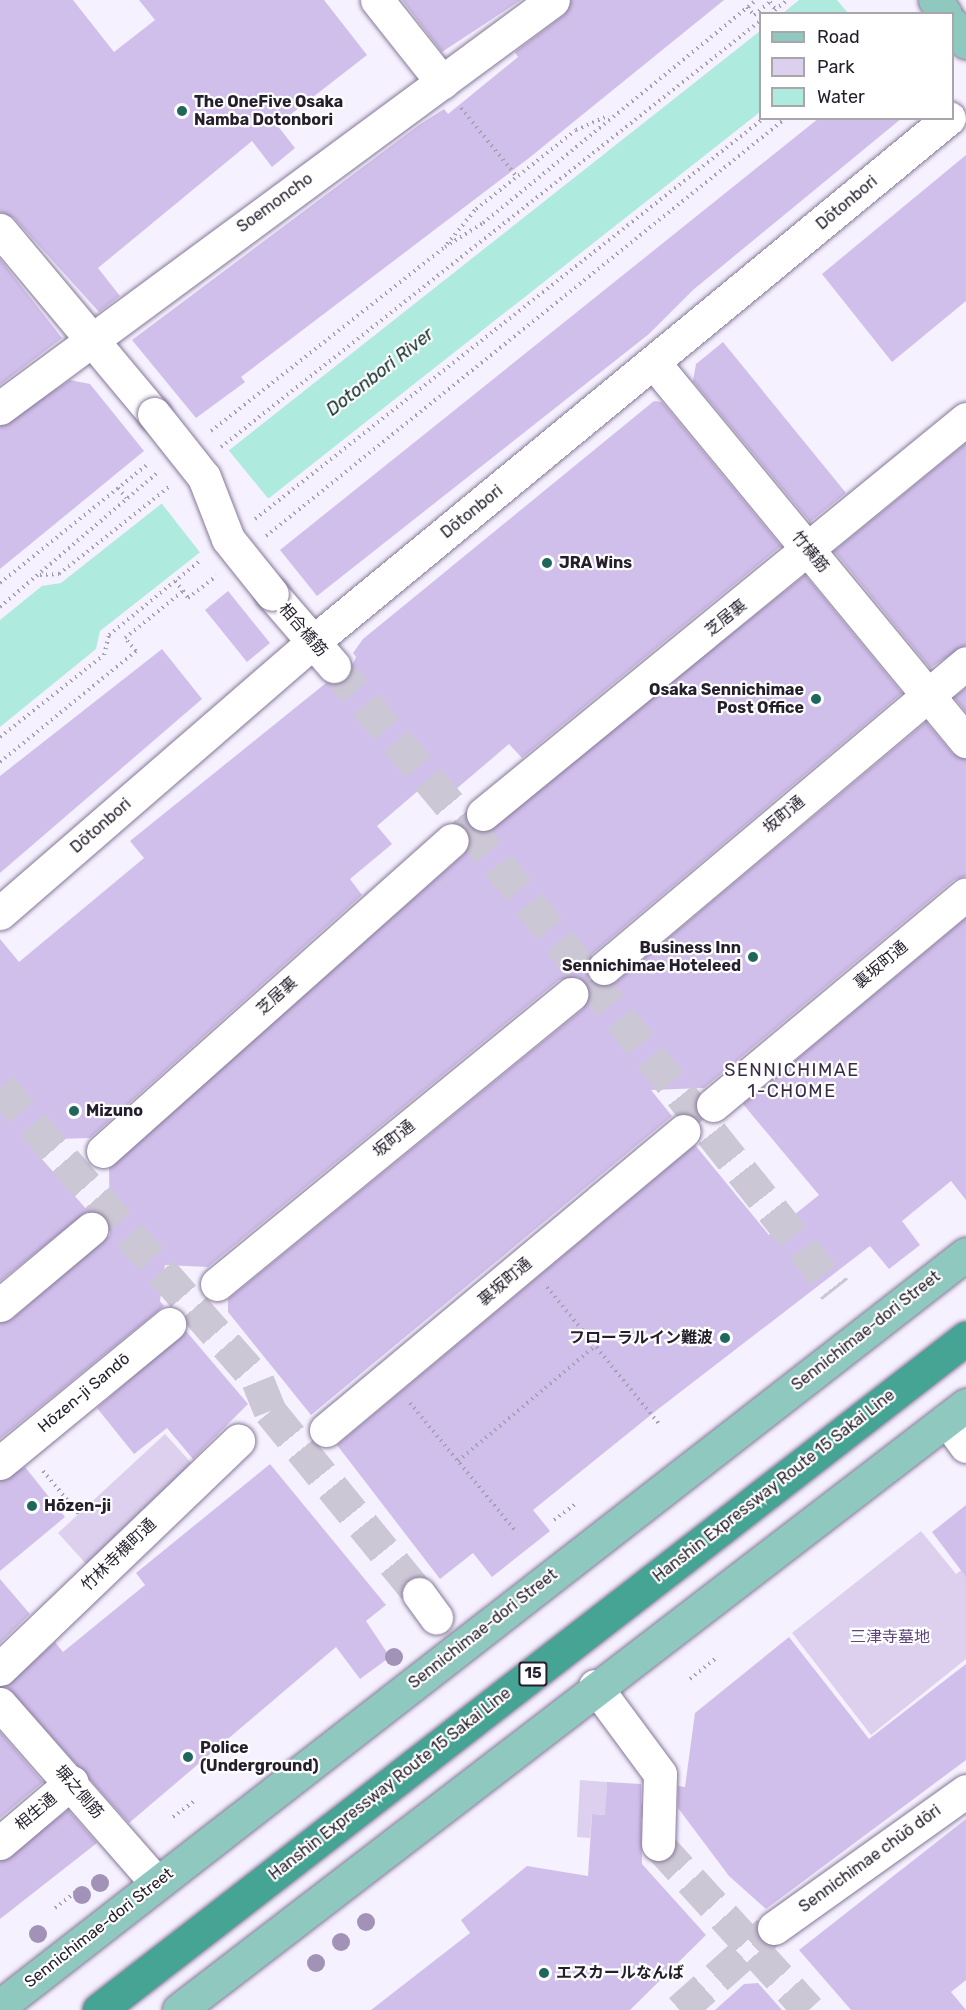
<!DOCTYPE html>
<meta charset="utf-8">
<style>
body{margin:0}
#map{position:relative;width:966px;height:2010px;overflow:hidden;background:#f6f1ff;font-family:Rubik,"Noto Sans JP",sans-serif}
div>[style]{position:absolute}
.green>*{inset:0;background:#dcd0ee}
.water>*{inset:0;background:#aeeadd}
.pier>*{inset:0;background:#f6f1ff}
.building>*{inset:0;background:#d1bfeb}
.minor-tunnel>*{height:33px;margin-top:-16.5px;transform-origin:0;background:repeating-linear-gradient(90deg,#ccc7d5 0 33px,transparent 0 49px)}
.path>*{height:4px;margin-top:-2px;transform-origin:0;background:repeating-linear-gradient(90deg,#a49fad 0 1.5px,transparent 0 6px)}
.roads{filter:drop-shadow(0 0 2px #857897) drop-shadow(0 0 2px #857897)}
.minor>*{height:33px;margin:-16.5px;padding:0 16.5px;transform-origin:16.5px;border-radius:16.5px;background:#fff}
.major>*{height:33px;margin:-16.5px;padding:0 16.5px;transform-origin:16.5px;border-radius:16.5px;background:#8fc8be}
.highway>*{height:33px;margin:-16.5px;padding:0 16.5px;transform-origin:16.5px;border-radius:16.5px;background:#45a493}
.bridges{filter:drop-shadow(0 0 2px #857897) drop-shadow(0 0 2px #857897)}
.minor-bridge>*{height:33px;margin:-16.5px;padding:0 16.5px;transform-origin:16.5px;border-radius:16.5px;background:#fff}
.trees>*{width:18px;height:18px;margin:-9px;border-radius:50%;background:#a292b7}
.dots>*{width:16px;height:16px;translate:-50% -50%;box-sizing:border-box;border:3px solid #fff;border-radius:50%}
span{translate:-50% -50%;white-space:nowrap;text-align:center;line-height:1.15;-webkit-text-stroke:4.5px #fff;paint-order:stroke}
.shield-label span{padding:2px 4px;background:#fff;border:2px solid;border-radius:4px;-webkit-text-stroke-width:0}
.shield-label{font-size:15px;color:#251f2c;font-weight:700}
.poi-label{font-size:16px;color:#251f2c;font-weight:700}
.left{translate:0 -50%;text-align:left}
.right{translate:-100% -50%;text-align:right}
.street-label{font-size:16px;color:#251f2c}
.park-label{font-size:16px;color:#5d447c}
.water-label{font-size:18px;color:#112f2a;font-style:italic}
.neighbourhood-label{font-size:18px;color:#382c47;letter-spacing:1.5px}
.legend{position:absolute;left:759px;top:12px;width:195px;height:108px;box-sizing:border-box;background:#fff;border:2px solid #a8a5ab;margin:0;padding:8px 10px;list-style:none;font-size:18px;color:#251f2c}
.legend li{display:flex;align-items:center;gap:12px;height:30px}
.legend b{width:30px;border:2px solid #a8a5ab}
</style>
<div id="map">
<div class="green">
<div style="clip-path:polygon(165px 1434px,194px 1466px,87px 1565px,58px 1533px)"></div>
<div style="clip-path:polygon(921px 1531px,956px 1574px,966px 1567px,966px 1659px,871px 1735px,792px 1633px)"></div>
<div style="clip-path:polygon(580px 1780px,607px 1782px,606px 1802px,647px 1804px,646px 1818px,592px 1814px,590px 1838px,577px 1837px)"></div>
</div>
<div class="water">
<div style="clip-path:polygon(799px 0,918px 0,895px 13px,782px 14px)"></div>
<div style="clip-path:polygon(760px 31px,760px 112px,100px 631px,96px 649px,0 727px,0 620px,42px 586px,61px 583px)"></div>
</div>
<div class="pier">
<div style="clip-path:polygon(837px 0,921px 0,901px 14px,848px 13px)"></div>
<div style="clip-path:polygon(226px 447px,271px 502px,202px 555px,159px 500px)"></div>
</div>
<div class="building">
<div style="clip-path:polygon(0 0,73px 0,114px 52px,155px 20px,139px 0,324px 0,367px 55px,277px 125px,295px 148px,272px 167px,252px 141px,98px 268px,120px 296px,99px 312px,14px 218px,0 212px)"></div>
<div style="clip-path:polygon(402px 0,521px 0,442px 52px)"></div>
<div style="clip-path:polygon(571px 0,724px 0,529px 158px,241px 377px,245px 382px,196px 418px,132px 340px,419px 125px,444px 109px,448px 114px,518px 57px,515px 52px,564px 15px)"></div>
<div style="clip-path:polygon(819px 118px,902px 118px,693px 290px,649px 334px,317px 596px,280px 550px)"></div>
<div style="clip-path:polygon(966px 155px,966px 301px,892px 362px,822px 274px)"></div>
<div style="clip-path:polygon(0 259px,62px 338px,0 385px)"></div>
<div style="clip-path:polygon(723px 342px,846px 493px,810px 522px,693px 381px,696px 364px)"></div>
<div style="clip-path:polygon(70px 380px,90px 384px,144px 451px,0 569px,0 426px)"></div>
<div style="clip-path:polygon(654px 401px,662px 402px,781px 546px,522px 758px,509px 744px,455px 790px,440px 772px,377px 826px,392px 844px,350px 879px,362px 895px,90px 1138px,25px 1140px,88px 1211px,0 1281px,0 939px,19px 962px,144px 858px,130px 841px,326px 683px,346px 681px,356px 657px,353px 653px,363px 639px)"></div>
<div style="clip-path:polygon(966px 443px,966px 645px,930px 668px,834px 551px)"></div>
<div style="clip-path:polygon(805px 575px,902px 693px,592px 954px,586px 962px,589px 980px,598px 986px,616px 982px,926px 722px,952px 753px,966px 759px,966px 876px,954px 880px,704px 1088px,651px 1090px,672px 1116px,311px 1415px,228px 1312px,228px 1299px,583px 1009px,590px 992px,578px 977px,559px 980px,208px 1267px,165px 1265px,160px 1301px,164px 1306px,0 1439px,0 1323px,12px 1319px,110px 1235px,109px 1168px,464px 854px,470px 843px)"></div>
<div style="clip-path:polygon(228px 591px,270px 643px,247px 662px,205px 610px)"></div>
<div style="clip-path:polygon(162px 649px,202px 699px,0 873px,0 776px)"></div>
<div style="clip-path:polygon(966px 688px,966px 712px,954px 697px)"></div>
<div style="clip-path:polygon(966px 918px,966px 1200px,951px 1181px,902px 1221px,920px 1245px,889px 1269px,870px 1246px,657px 1410px,533px 1510px,550px 1531px,492px 1577px,473px 1553px,440px 1579px,337px 1445px,695px 1145px,769px 1235px,819px 1195px,743px 1104px)"></div>
<div style="clip-path:polygon(186px 1331px,248px 1404px,193px 1459px,167px 1428px,134px 1454px,97px 1408px)"></div>
<div style="clip-path:polygon(270px 1464px,386px 1605px,366px 1621px,390px 1657px,360px 1679px,336px 1647px,129px 1823px,6px 1686px,55px 1642px,63px 1652px,145px 1585px,136px 1573px)"></div>
<div style="clip-path:polygon(25px 1467px,65px 1517px,0 1571px,0 1481px)"></div>
<div style="clip-path:polygon(966px 1505px,966px 1577px,932px 1532px)"></div>
<div style="clip-path:polygon(0 1579px,30px 1614px,0 1643px)"></div>
<div style="clip-path:polygon(789px 1637px,869px 1739px,966px 1664px,966px 1760px,766px 1909px,729px 1876px,678px 1808px,678px 1786px,685px 1787px,695px 1713px)"></div>
<div style="clip-path:polygon(0 1732px,43px 1782px,0 1818px)"></div>
<div style="clip-path:polygon(607px 1782px,641px 1784px,642px 1864px,706px 1935px,630px 2010px,371px 2010px,470px 1933px,461px 1920px,527px 1866px,588px 1876px,592px 1814px,605px 1815px)"></div>
<div style="clip-path:polygon(68px 1810px,97px 1843px,0 1919px,0 1861px)"></div>
<div style="clip-path:polygon(966px 1819px,966px 1980px,951px 1992px,966px 2010px,851px 2010px,799px 1950px)"></div>
<div style="clip-path:polygon(758px 1983px,782px 2010px,715px 2010px,744px 1984px)"></div>
</div>
<div class="minor-tunnel">
<div style="left:334px;top:666px;width:209px;rotate:50.1deg"></div>
<div style="left:468px;top:826px;width:591px;rotate:51.6deg"></div>
<div style="left:0;top:1087px;width:391px;rotate:48.7deg"></div>
<div style="left:258px;top:1381px;width:32px;rotate:68deg"></div>
<div style="left:270px;top:1411px;width:236px;rotate:50.8deg"></div>
<div style="left:658px;top:1844px;width:224px;rotate:47.7deg"></div>
<div style="left:680px;top:2010px;width:118px;rotate:-41.6deg"></div>
</div>
<div class="path">
<div style="left:747px;top:7px;width:11px;rotate:49deg"></div>
<div style="left:754px;top:15px;width:21px;rotate:-39deg"></div>
<div style="left:770px;top:2px;width:9px;rotate:54deg"></div>
<div style="left:770px;top:14px;width:22px;rotate:-39deg"></div>
<div style="left:461px;top:108px;width:89px;rotate:50.9deg"></div>
<div style="left:447px;top:244px;width:45px;rotate:-50.4deg"></div>
<div style="left:476px;top:209px;width:127px;rotate:-38.3deg"></div>
<div style="left:576px;top:130px;width:36px;rotate:-24deg"></div>
<div style="left:211px;top:431px;width:298px;rotate:-38.2deg"></div>
<div style="left:445px;top:247px;width:45px;rotate:-32.3deg"></div>
<div style="left:483px;top:223px;width:353px;rotate:-39.2deg"></div>
<div style="left:221px;top:447px;width:687px;rotate:-38.32deg"></div>
<div style="left:118px;top:488px;width:13px;rotate:51deg"></div>
<div style="left:255px;top:519px;width:648px;rotate:-38.23deg"></div>
<div style="left:266px;top:536px;width:667px;rotate:-38.79deg"></div>
<div style="left:40px;top:575px;width:19px;rotate:-3deg"></div>
<div style="left:59px;top:574px;width:142px;rotate:-38.4deg"></div>
<div style="left:175px;top:581px;width:13px;rotate:51deg"></div>
<div style="left:0;top:583px;width:191px;rotate:-38.8deg"></div>
<div style="left:0;top:607px;width:208px;rotate:-40.5deg"></div>
<div style="left:0;top:737px;width:132px;rotate:-38.3deg"></div>
<div style="left:104px;top:655px;width:21px;rotate:-76deg"></div>
<div style="left:109px;top:635px;width:119px;rotate:-39.2deg"></div>
<div style="left:0;top:762px;width:176px;rotate:-39.2deg"></div>
<div style="left:136px;top:651px;width:17px;rotate:-130deg"></div>
<div style="left:125px;top:638px;width:75px;rotate:-39deg"></div>
<div style="left:183px;top:591px;width:9px;rotate:54deg"></div>
<div style="left:188px;top:598px;width:36px;rotate:-38deg"></div>
<div style="left:547px;top:1287px;width:177px;rotate:50.7deg"></div>
<div style="left:410px;top:1403px;width:168px;rotate:50.5deg"></div>
<div style="left:458px;top:1461px;width:180px;rotate:-40deg"></div>
<div style="left:43px;top:1471px;width:56px;rotate:50.1deg"></div>
<div style="left:554px;top:1520px;width:26px;rotate:-37deg"></div>
<div style="left:690px;top:1679px;width:33px;rotate:-39deg"></div>
<div style="left:173px;top:1817px;width:26px;rotate:-37deg"></div>
<div style="left:55px;top:1908px;width:29px;rotate:-38deg"></div>
</div>
<div class="roads">
<div class="minor">
<div style="left:377px;top:0;width:105px;rotate:51.6deg"></div>
<div style="left:0;top:230px;width:240px;rotate:50.1deg"></div>
<div style="left:654px;top:363px;width:490px;rotate:50.5deg"></div>
<div style="left:0;top:408px;width:687px;rotate:-36.42deg"></div>
<div style="left:272px;top:594px;width:95px;rotate:49.3deg"></div>
<div style="left:483px;top:814px;width:624px;rotate:-39.28deg"></div>
<div style="left:0;top:913px;width:414px;rotate:-40.9deg"></div>
<div style="left:313px;top:642px;width:824px;rotate:-39.49deg"></div>
<div style="left:604px;top:968px;width:473px;rotate:-40.1deg"></div>
<div style="left:713px;top:1105px;width:329px;rotate:-39.8deg"></div>
<div style="left:103px;top:1151px;width:467px;rotate:-41.7deg"></div>
<div style="left:217px;top:1284px;width:458px;rotate:-39.3deg"></div>
<div style="left:0;top:1305px;width:119px;rotate:-39.9deg"></div>
<div style="left:947px;top:1420px;width:32px;rotate:54deg"></div>
<div style="left:326px;top:1430px;width:466px;rotate:-39.9deg"></div>
<div style="left:0;top:1463px;width:219px;rotate:-39.4deg"></div>
<div style="left:419px;top:1594px;width:29px;rotate:54deg"></div>
<div style="left:0;top:1669px;width:330px;rotate:-43.8deg"></div>
<div style="left:595px;top:1686px;width:109px;rotate:53.5deg"></div>
<div style="left:660px;top:1774px;width:70px;rotate:91.6deg"></div>
<div style="left:0;top:1704px;width:237px;rotate:48.8deg"></div>
<div style="left:0;top:1843px;width:94px;rotate:-40.3deg"></div>
<div style="left:774px;top:1928px;width:236px;rotate:-35.5deg"></div>
</div>
<div class="major">
<div style="left:935px;top:0;width:17px;rotate:54deg"></div>
<div style="left:952px;top:24px;width:23px;rotate:52deg"></div>
<div style="left:0;top:2006px;width:1224px;rotate:-37.9deg"></div>
<div style="left:179px;top:2010px;width:993px;rotate:-37.55deg"></div>
</div>
<div class="highway">
<div style="left:99px;top:2010px;width:1097px;rotate:-37.78deg"></div>
</div>
</div>
<div class="bridges">
<div class="minor-bridge">
<div style="left:154px;top:414px;width:80px;rotate:51.6deg"></div>
<div style="left:204px;top:477px;width:66px;rotate:68.8deg"></div>
<div style="left:228px;top:539px;width:70px;rotate:51.3deg"></div>
</div>
</div>
<div class="trees">
<div style="left:394px;top:1657px"></div>
<div style="left:100px;top:1883px"></div>
<div style="left:82px;top:1895px"></div>
<div style="left:366px;top:1922px"></div>
<div style="left:38px;top:1934px"></div>
<div style="left:341px;top:1942px"></div>
<div style="left:316px;top:1963px"></div>
</div>
<div class="dots">
<div style="left:182px;top:111px;background:#1f665b"></div>
<div style="left:547px;top:563px;background:#1f665b"></div>
<div style="left:816px;top:699px;background:#1f665b"></div>
<div style="left:753px;top:957px;background:#1f665b"></div>
<div style="left:74px;top:1111px;background:#1f665b"></div>
<div style="left:725px;top:1338px;background:#1f665b"></div>
<div style="left:32px;top:1506px;background:#1f665b"></div>
<div style="left:188px;top:1757px;background:#1f665b"></div>
<div style="left:544px;top:1973px;background:#1f665b"></div>
</div>
<div class="shield-label">
<span style="left:533px;top:1674px">15</span>
</div>
<div class="poi-label">
<span class="left" style="left:194px;top:111px">The OneFive Osaka<br>Namba Dotonbori</span>
<span class="left" style="left:559px;top:563px">JRA Wins</span>
<span class="right" style="left:804px;top:699px">Osaka Sennichimae<br>Post Office</span>
<span class="right" style="left:741px;top:957px">Business Inn<br>Sennichimae Hoteleed</span>
<span class="left" style="left:86px;top:1111px">Mizuno</span>
<span class="right" style="left:713px;top:1338px">フローラルイン難波</span>
<span class="left" style="left:44px;top:1506px">Hōzen-ji</span>
<span class="left" style="left:200px;top:1757px">Police<br>(Underground)</span>
<span class="left" style="left:556px;top:1973px">エスカールなんば</span>
</div>
<div class="street-label">
<span style="left:275px;top:203px;rotate:-36deg">Soemoncho</span>
<span style="left:847px;top:203px;rotate:-40deg">Dōtonbori</span>
<span style="left:472px;top:512px;rotate:-39deg">Dōtonbori</span>
<span style="left:810px;top:552px;rotate:50deg">竹横筋</span>
<span style="left:726px;top:618px;rotate:-39deg">芝居裏</span>
<span style="left:303px;top:630px;rotate:49deg">相合橋筋</span>
<span style="left:784px;top:815px;rotate:-40deg">坂町通</span>
<span style="left:101px;top:826px;rotate:-41deg">Dōtonbori</span>
<span style="left:881px;top:965px;rotate:-40deg">裏坂町通</span>
<span style="left:277px;top:996px;rotate:-42deg">芝居裏</span>
<span style="left:394px;top:1139px;rotate:-39deg">坂町通</span>
<span style="left:505px;top:1282px;rotate:-40deg">裏坂町通</span>
<span style="left:866px;top:1331px;rotate:-38deg">Sennichimae-dori Street</span>
<span style="left:84px;top:1393px;rotate:-40deg">Hōzen-ji Sandō</span>
<span style="left:774px;top:1486px;rotate:-38deg">Hanshin Expressway Route 15 Sakai Line</span>
<span style="left:119px;top:1555px;rotate:-44deg">竹林寺横町通</span>
<span style="left:483px;top:1629px;rotate:-38deg">Sennichimae-dori Street</span>
<span style="left:390px;top:1784px;rotate:-38deg">Hanshin Expressway Route 15 Sakai Line</span>
<span style="left:79px;top:1792px;rotate:49deg">塀之側筋</span>
<span style="left:36px;top:1812px;rotate:-40deg">相生通</span>
<span style="left:870px;top:1859px;rotate:-36deg">Sennichimae chūō dōri</span>
<span style="left:99px;top:1928px;rotate:-38deg">Sennichimae-dori Street</span>
</div>
<div class="park-label">
<span style="left:890px;top:1637px">三津寺墓地</span>
</div>
<div class="water-label">
<span style="left:380px;top:372px;rotate:-38deg">Dotonbori River</span>
</div>
<div class="neighbourhood-label">
<span style="left:792px;top:1081px">SENNICHIMAE<br>1-CHOME</span>
</div>
<ul class="legend">
<li><b style="height:8px;background:#8fc8be"></b>Road</li>
<li><b style="height:16px;background:#dcd0ee"></b>Park</li>
<li><b style="height:16px;background:#aeeadd"></b>Water</li>
</ul>
</div>
